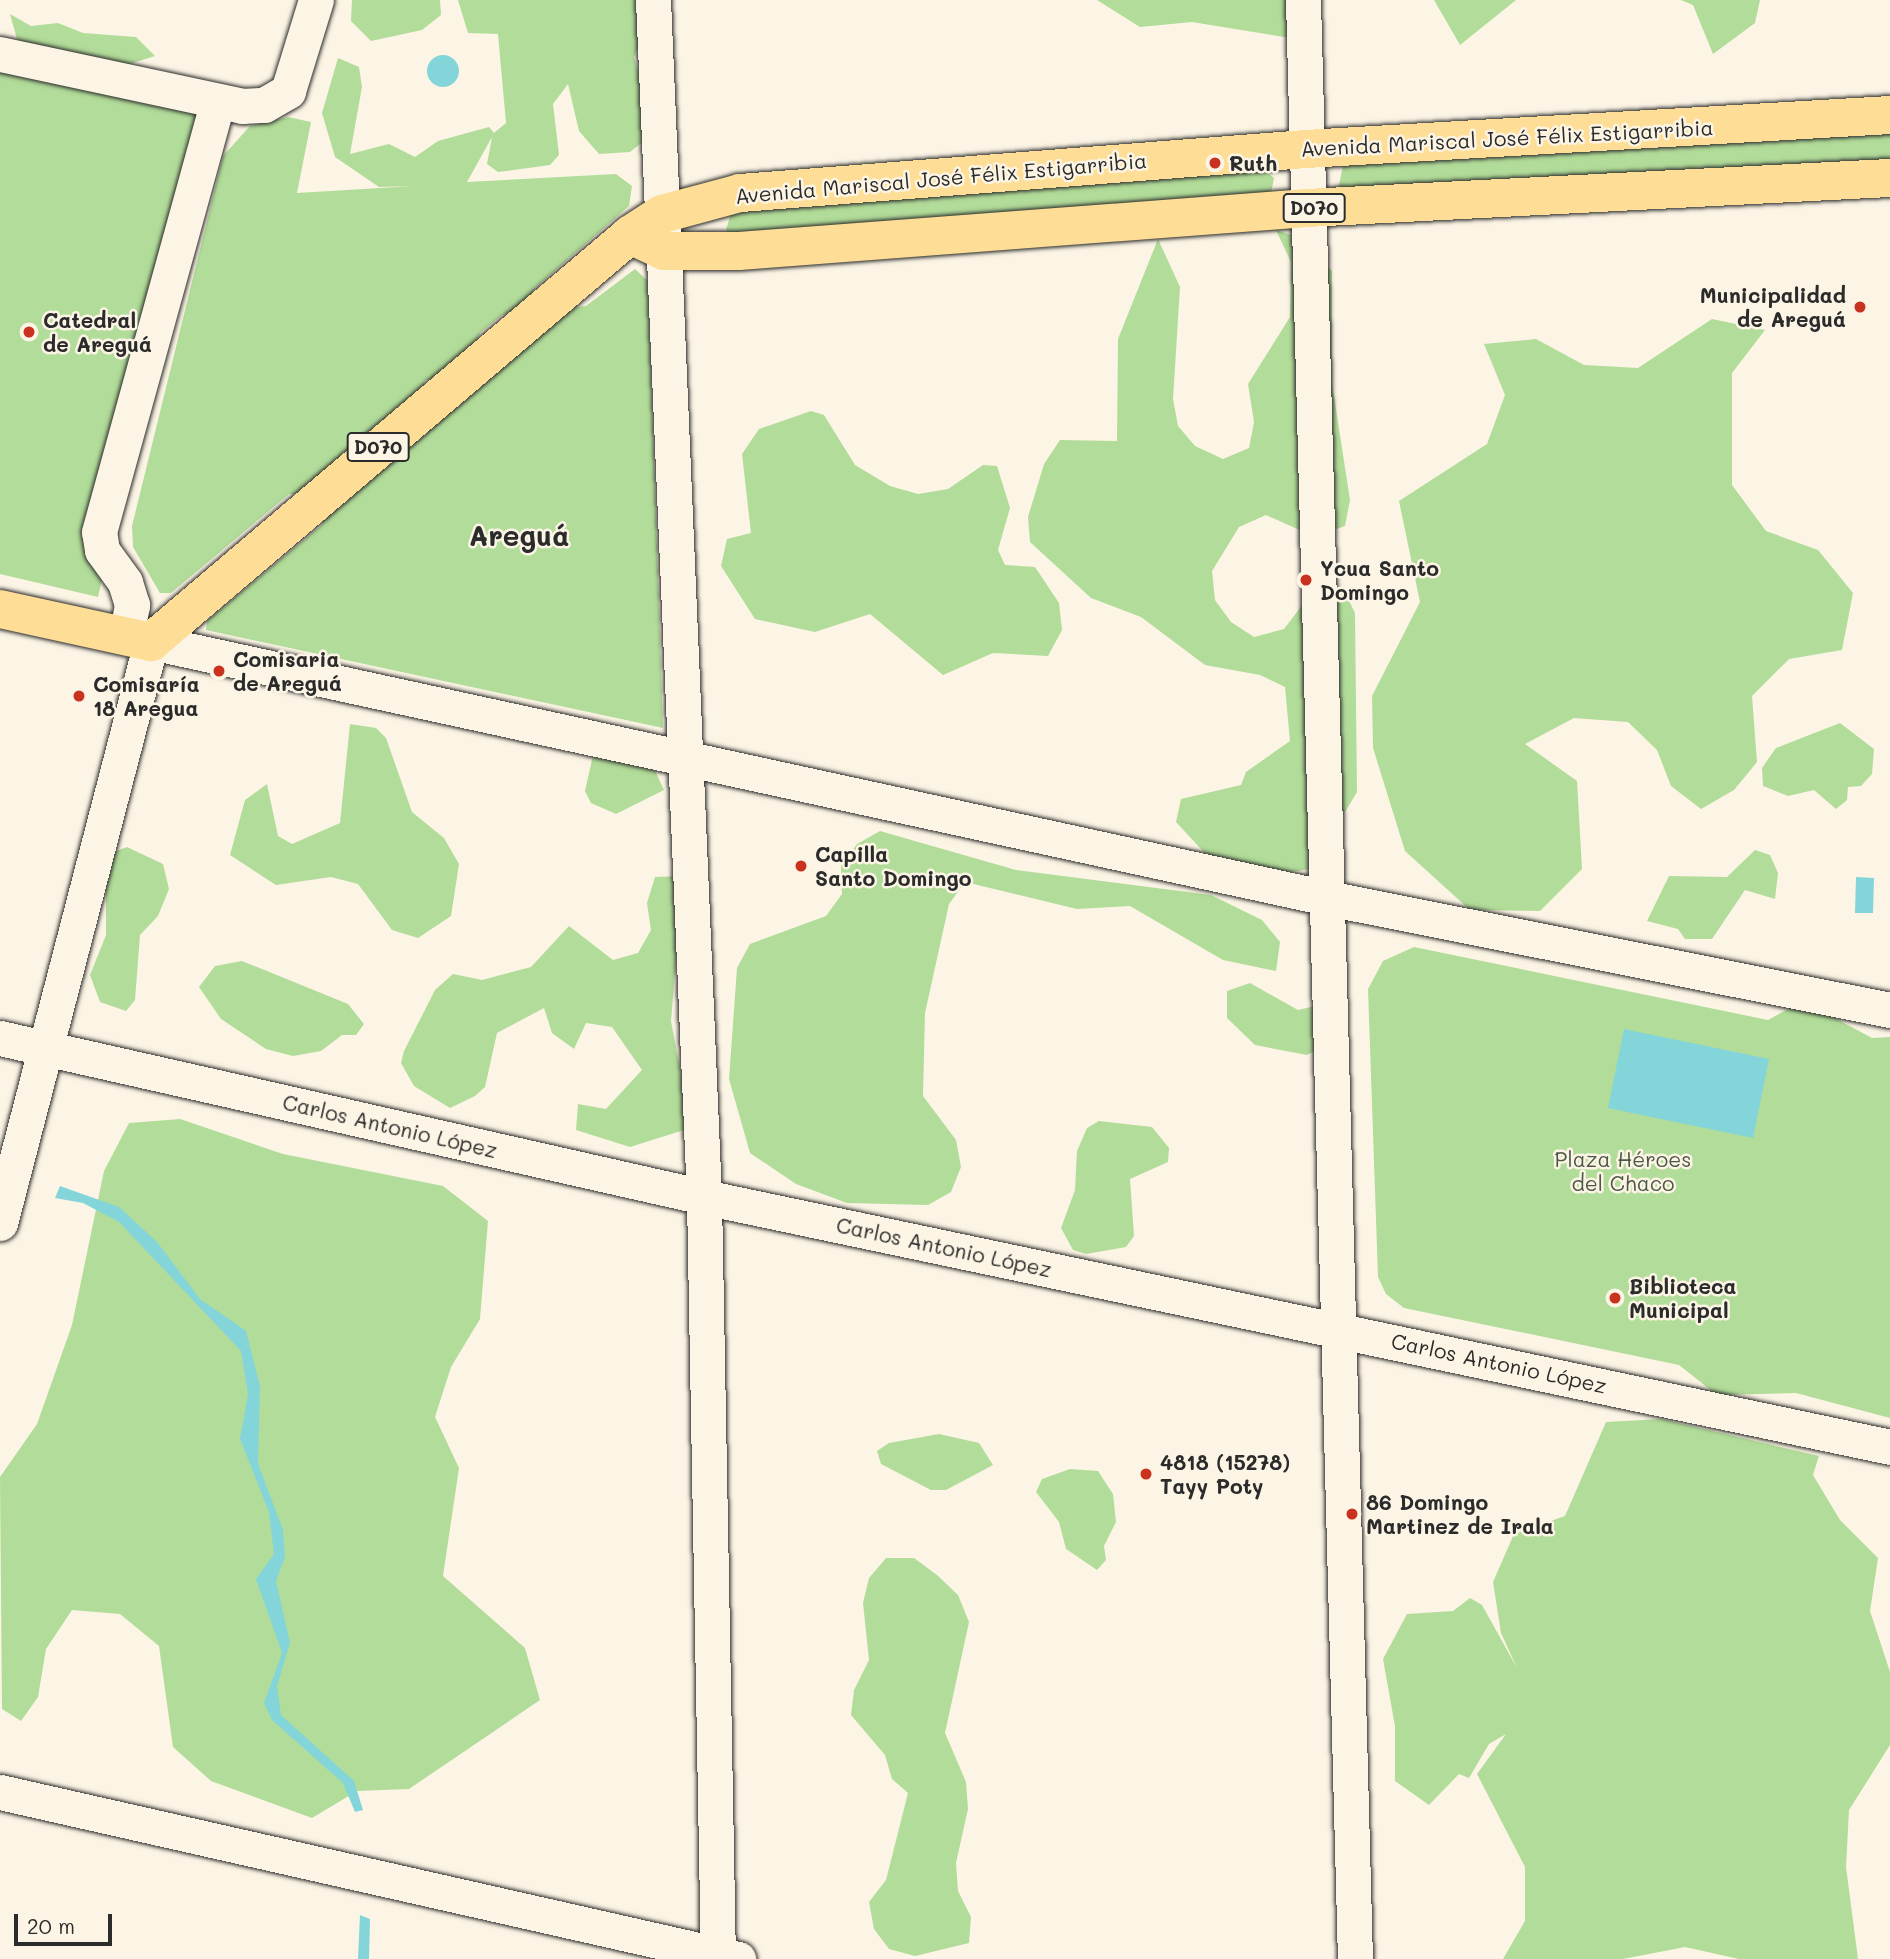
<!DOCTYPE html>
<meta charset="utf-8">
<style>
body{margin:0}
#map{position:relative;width:1890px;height:1959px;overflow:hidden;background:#fcf5e5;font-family:Mali,sans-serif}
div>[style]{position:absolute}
.green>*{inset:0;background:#b2dc99}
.water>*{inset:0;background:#83d5da}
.round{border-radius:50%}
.roads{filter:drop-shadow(0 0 2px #2b2b2b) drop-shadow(0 0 2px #2b2b2b)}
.minor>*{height:35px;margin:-17.5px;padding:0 17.5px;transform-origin:17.5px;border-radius:17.5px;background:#fcf5e5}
.primary>*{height:38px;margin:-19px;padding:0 19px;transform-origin:19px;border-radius:19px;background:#fede96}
.dots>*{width:19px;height:19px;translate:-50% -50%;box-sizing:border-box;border:4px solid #fcf5e5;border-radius:50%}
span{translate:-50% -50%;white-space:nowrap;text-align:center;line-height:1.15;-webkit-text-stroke:5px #fcf5e5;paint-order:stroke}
.shield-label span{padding:2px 5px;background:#fcf5e5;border:2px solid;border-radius:5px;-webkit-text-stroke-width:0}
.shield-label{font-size:19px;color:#2b2b2b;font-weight:700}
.street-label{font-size:21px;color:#2b2b2b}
.poi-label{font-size:21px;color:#2b2b2b;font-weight:700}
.left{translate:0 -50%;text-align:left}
.right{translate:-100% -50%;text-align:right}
.park-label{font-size:21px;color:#4d5746}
.district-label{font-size:28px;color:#2b2b2b;font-weight:700}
.scale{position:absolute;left:14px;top:1914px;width:98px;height:32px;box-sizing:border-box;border:4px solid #2b2b2b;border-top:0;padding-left:9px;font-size:21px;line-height:24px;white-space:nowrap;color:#2b2b2b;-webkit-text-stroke:5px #fcf5e5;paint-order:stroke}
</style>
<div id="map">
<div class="green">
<div style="clip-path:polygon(352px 0,440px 0,441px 15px,422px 30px,371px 41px,351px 21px)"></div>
<div style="clip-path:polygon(458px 0,635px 0,648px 24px,634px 57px,658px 130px,630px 152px,599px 154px,579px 131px,568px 84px,553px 104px,559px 155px,550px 165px,498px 172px,487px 164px,492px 137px,467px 182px,616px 174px,632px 186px,629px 206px,535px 288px,523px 312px,502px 315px,481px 332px,456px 375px,425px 380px,419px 403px,314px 497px,289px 494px,171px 593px,160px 593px,133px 547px,132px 526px,223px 156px,250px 126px,288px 117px,311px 122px,297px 193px,414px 186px,379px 187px,335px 157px,322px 113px,338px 58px,359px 67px,362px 87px,350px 154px,389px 144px,415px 157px,438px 141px,489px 127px,494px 133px,506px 123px,498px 34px,468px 33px)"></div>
<div style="clip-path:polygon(1097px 0,1314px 0,1297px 39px,1192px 22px,1140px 27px)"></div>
<div style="clip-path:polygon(1434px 0,1516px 0,1460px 45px)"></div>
<div style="clip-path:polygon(1681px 0,1760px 0,1755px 23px,1713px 54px,1693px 5px)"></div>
<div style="clip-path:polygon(10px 14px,31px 26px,58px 23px,83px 33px,136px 37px,155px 56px,104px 72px,206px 116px,98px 597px,0 574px,0 64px,76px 73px,17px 39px)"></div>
<div style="clip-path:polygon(1890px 134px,1890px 161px,1343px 190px,1339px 185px,1343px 166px)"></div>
<div style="clip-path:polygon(1263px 169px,1274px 178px,1271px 194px,730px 236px,726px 230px,731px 213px)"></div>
<div style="clip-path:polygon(1276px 230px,1301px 238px,1332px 271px,1332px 383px,1350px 500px,1345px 526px,1315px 537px,1266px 515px,1239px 527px,1212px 571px,1215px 600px,1231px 622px,1254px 637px,1284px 629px,1316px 587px,1343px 588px,1355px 613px,1357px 792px,1311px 869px,1283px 873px,1213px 862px,1176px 822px,1181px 799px,1241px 785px,1246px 772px,1290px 741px,1285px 687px,1260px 675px,1205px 665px,1141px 617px,1091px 598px,1030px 542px,1028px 517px,1044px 464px,1060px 440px,1117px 441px,1118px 339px,1158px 239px,1180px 287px,1173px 399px,1178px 426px,1195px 446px,1223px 459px,1249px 448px,1254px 422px,1248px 384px,1290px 317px,1291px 262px)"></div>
<div style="clip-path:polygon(635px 269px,648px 281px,663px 728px,206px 630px,207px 621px,323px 524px,321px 518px,558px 309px,586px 306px)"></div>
<div style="clip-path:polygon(1712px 319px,1765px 330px,1732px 373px,1732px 485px,1766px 531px,1818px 550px,1853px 593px,1842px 650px,1789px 659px,1752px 696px,1757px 762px,1734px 790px,1701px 809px,1671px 786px,1657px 750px,1628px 722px,1574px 718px,1525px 744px,1577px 781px,1582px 869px,1540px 911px,1470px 910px,1405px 851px,1373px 748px,1372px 696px,1420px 602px,1399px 501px,1487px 444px,1505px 395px,1484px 344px,1536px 339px,1584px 365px,1638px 368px)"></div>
<div style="clip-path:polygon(811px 411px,824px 415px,855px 465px,890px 486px,918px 494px,948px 489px,983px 465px,997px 466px,1010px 508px,998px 550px,1005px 565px,1035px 567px,1059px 603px,1062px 630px,1048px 656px,993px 653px,943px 675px,870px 614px,815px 632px,755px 619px,721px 566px,727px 539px,751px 533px,742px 454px,759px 429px)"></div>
<div style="clip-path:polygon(1840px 723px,1874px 749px,1872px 774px,1861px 786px,1848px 787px,1847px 800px,1836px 809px,1814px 790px,1788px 796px,1763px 786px,1762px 768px,1776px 748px)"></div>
<div style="clip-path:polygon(350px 724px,376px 728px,386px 738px,412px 812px,444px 838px,459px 864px,451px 916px,418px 938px,392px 930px,358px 884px,331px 877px,276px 885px,230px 855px,245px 800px,267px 784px,278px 836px,292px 844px,340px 823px)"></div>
<div style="clip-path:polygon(594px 751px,653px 766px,664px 790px,616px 814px,591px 803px,585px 791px)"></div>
<div style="clip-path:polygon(880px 831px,1016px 870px,1211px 895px,1262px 920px,1280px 942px,1276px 971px,1223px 960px,1130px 906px,1077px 909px,965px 882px,949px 904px,925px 1013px,923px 1096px,956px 1140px,961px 1167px,951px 1192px,928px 1205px,847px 1203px,796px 1184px,750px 1153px,729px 1079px,737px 968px,750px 944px,826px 916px,842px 894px,841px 866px,857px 844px)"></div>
<div style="clip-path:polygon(127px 847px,163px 864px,169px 889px,158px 916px,140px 935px,135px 1000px,126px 1011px,100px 1002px,90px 975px,106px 935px,106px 881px,114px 852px)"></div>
<div style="clip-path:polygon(1755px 850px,1770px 855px,1778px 873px,1775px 899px,1745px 890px,1712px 939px,1685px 939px,1678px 929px,1647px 921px,1669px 876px,1727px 877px)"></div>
<div style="clip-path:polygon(683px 876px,671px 1021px,686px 1100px,684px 1130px,630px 1147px,576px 1130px,578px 1104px,606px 1109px,642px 1070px,612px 1027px,586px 1023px,574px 1049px,552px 1033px,544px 1008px,497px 1033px,485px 1087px,475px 1096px,450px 1108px,414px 1086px,401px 1063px,404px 1051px,435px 990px,453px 974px,482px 980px,531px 967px,569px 926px,613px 960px,638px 953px,651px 930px,647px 903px,655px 877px)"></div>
<div style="clip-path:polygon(1414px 947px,1768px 1020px,1803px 1001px,1872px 1038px,1890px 1037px,1890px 1418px,1796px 1393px,1717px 1395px,1679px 1365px,1404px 1308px,1386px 1294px,1378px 1277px,1368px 989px,1383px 961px)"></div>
<div style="clip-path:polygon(242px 961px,348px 1004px,364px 1024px,356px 1035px,342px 1035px,321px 1051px,293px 1056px,266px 1049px,221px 1019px,199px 987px,215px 966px)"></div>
<div style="clip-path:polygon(1250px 983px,1298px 1010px,1323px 1004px,1342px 1036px,1307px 1055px,1255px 1045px,1227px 1018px,1227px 991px)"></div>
<div style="clip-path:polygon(180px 1119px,283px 1154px,443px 1186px,488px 1221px,480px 1319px,451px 1367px,435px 1417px,459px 1468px,443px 1576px,525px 1648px,540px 1700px,409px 1789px,357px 1791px,312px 1818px,211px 1781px,173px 1747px,159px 1646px,120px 1614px,72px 1610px,46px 1649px,38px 1697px,21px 1721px,2px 1709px,0 1477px,37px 1424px,72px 1325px,104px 1171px,129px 1123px)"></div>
<div style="clip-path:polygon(1099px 1121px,1152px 1127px,1169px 1148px,1168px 1162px,1130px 1179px,1134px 1236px,1126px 1247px,1086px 1254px,1073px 1250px,1061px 1228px,1075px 1190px,1077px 1151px,1087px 1128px)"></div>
<div style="clip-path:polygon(1661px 1419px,1819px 1456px,1813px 1475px,1840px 1520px,1878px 1558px,1870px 1611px,1890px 1672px,1890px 1745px,1849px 1810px,1846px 1867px,1858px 1959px,1739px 1959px,1685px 1947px,1623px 1959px,1503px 1959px,1525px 1921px,1525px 1867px,1477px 1774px,1506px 1734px,1489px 1744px,1469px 1778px,1459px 1774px,1429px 1805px,1395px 1781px,1395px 1726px,1383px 1659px,1407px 1614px,1453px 1611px,1470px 1598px,1482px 1605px,1517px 1668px,1501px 1633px,1493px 1582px,1514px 1534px,1565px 1516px,1606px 1422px)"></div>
<div style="clip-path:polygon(939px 1434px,979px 1443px,993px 1465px,946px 1490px,931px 1490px,881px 1464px,877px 1451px,889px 1443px)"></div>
<div style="clip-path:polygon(1070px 1469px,1098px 1471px,1113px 1494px,1116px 1522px,1104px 1546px,1106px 1560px,1097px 1570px,1066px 1549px,1059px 1522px,1036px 1492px,1042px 1479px)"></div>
<div style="clip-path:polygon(886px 1558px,914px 1558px,937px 1575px,958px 1595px,969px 1622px,945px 1733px,966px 1782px,968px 1809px,956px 1863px,958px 1891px,971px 1917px,969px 1943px,915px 1956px,889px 1949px,874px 1929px,869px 1902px,886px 1880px,908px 1793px,892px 1779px,885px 1755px,851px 1715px,854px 1690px,869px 1660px,863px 1603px,869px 1578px)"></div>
</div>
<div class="water">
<div class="round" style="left:427px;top:55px;width:32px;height:32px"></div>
<div style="clip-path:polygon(1856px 877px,1874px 878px,1873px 913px,1855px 913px)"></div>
<div style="clip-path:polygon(1624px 1029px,1769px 1059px,1753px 1138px,1608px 1108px)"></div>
<div style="clip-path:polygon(60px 1186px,119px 1207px,157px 1242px,200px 1299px,246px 1331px,260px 1386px,258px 1464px,283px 1530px,285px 1557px,276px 1581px,290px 1643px,277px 1686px,281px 1715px,354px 1781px,363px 1810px,355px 1812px,343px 1783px,272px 1720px,264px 1703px,282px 1653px,256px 1579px,274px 1554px,269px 1512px,240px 1439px,248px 1394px,241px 1351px,119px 1222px,83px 1203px,55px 1198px)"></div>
<div style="clip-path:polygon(360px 1915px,370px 1919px,369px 1959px,358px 1959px)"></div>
</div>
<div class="roads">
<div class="minor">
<div style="left:653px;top:0;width:1198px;rotate:87.56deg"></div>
<div style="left:704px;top:1197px;width:762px;rotate:88.95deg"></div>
<div style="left:1303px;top:0;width:1960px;rotate:88.48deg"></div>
<div style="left:0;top:54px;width:248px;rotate:12.1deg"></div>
<div style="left:242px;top:106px;width:22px;rotate:-3deg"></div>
<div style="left:264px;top:105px;width:28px;rotate:-30deg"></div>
<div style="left:288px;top:91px;width:95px;rotate:-72.9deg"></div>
<div style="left:126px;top:636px;width:32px;rotate:-79deg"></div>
<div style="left:132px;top:605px;width:24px;rotate:-107deg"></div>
<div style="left:125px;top:582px;width:39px;rotate:-126deg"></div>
<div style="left:102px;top:550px;width:18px;rotate:-99deg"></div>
<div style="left:99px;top:532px;width:447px;rotate:-74.6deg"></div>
<div style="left:0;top:1038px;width:722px;rotate:12.73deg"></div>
<div style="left:704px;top:1197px;width:1212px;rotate:11.9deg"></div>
<div style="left:0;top:1223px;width:600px;rotate:-75.43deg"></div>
<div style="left:151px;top:642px;width:1204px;rotate:12.28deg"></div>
<div style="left:1327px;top:898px;width:574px;rotate:11.25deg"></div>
<div style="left:0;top:1792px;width:757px;rotate:12.75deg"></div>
</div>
<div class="primary">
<div style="left:1890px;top:115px;width:585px;rotate:176.67deg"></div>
<div style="left:1306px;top:149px;width:568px;rotate:175.55deg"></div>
<div style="left:740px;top:193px;width:81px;rotate:164.9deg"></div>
<div style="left:662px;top:214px;width:38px;rotate:147deg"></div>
<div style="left:630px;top:235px;width:38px;rotate:25deg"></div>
<div style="left:664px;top:251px;width:75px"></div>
<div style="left:739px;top:251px;width:570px;rotate:-4.33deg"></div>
<div style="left:1307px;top:208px;width:584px;rotate:-2.95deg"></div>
<div style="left:0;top:609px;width:155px;rotate:12.3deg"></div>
<div style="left:151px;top:642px;width:629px;rotate:-40.35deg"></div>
</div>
</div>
<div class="dots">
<div style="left:1215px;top:163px;background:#c8321e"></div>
<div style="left:1860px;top:307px;background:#c8321e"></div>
<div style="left:29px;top:332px;background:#c8321e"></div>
<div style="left:1306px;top:580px;background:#c8321e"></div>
<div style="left:219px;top:671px;background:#c8321e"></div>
<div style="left:79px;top:696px;background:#c8321e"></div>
<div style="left:801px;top:866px;background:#c8321e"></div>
<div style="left:1615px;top:1298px;background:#c8321e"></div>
<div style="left:1146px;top:1474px;background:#c8321e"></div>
<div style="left:1352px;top:1514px;background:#c8321e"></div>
</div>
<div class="shield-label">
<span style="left:1314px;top:208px">D070</span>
<span style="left:378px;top:447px">D070</span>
</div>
<div class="street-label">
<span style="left:1507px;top:138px;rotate:-3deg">Avenida Mariscal José Félix Estigarribia</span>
<span style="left:941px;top:178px;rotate:-5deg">Avenida Mariscal José Félix Estigarribia</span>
<span style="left:390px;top:1126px;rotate:13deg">Carlos Antonio López</span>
<span style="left:944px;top:1247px;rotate:12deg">Carlos Antonio López</span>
<span style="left:1499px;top:1363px;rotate:12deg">Carlos Antonio López</span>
</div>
<div class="poi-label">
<span class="left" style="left:1229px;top:163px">Ruth</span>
<span class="right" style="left:1846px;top:307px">Municipalidad<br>de Areguá</span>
<span class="left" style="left:43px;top:332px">Catedral<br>de Areguá</span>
<span class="left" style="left:1320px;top:580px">Ycua Santo<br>Domingo</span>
<span class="left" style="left:233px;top:671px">Comisaria<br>de Areguá</span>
<span class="left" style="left:93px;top:696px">Comisaría<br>18 Aregua</span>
<span class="left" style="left:815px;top:866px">Capilla<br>Santo Domingo</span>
<span class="left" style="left:1629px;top:1298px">Biblioteca<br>Municipal</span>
<span class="left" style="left:1160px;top:1474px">4818 (15278)<br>Tayy Poty</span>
<span class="left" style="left:1366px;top:1514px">86 Domingo<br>Martinez de Irala</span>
</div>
<div class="park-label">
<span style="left:1623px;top:1171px">Plaza Héroes<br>del Chaco</span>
</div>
<div class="district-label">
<span style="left:519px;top:535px">Areguá</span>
</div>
<div class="scale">20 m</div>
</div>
